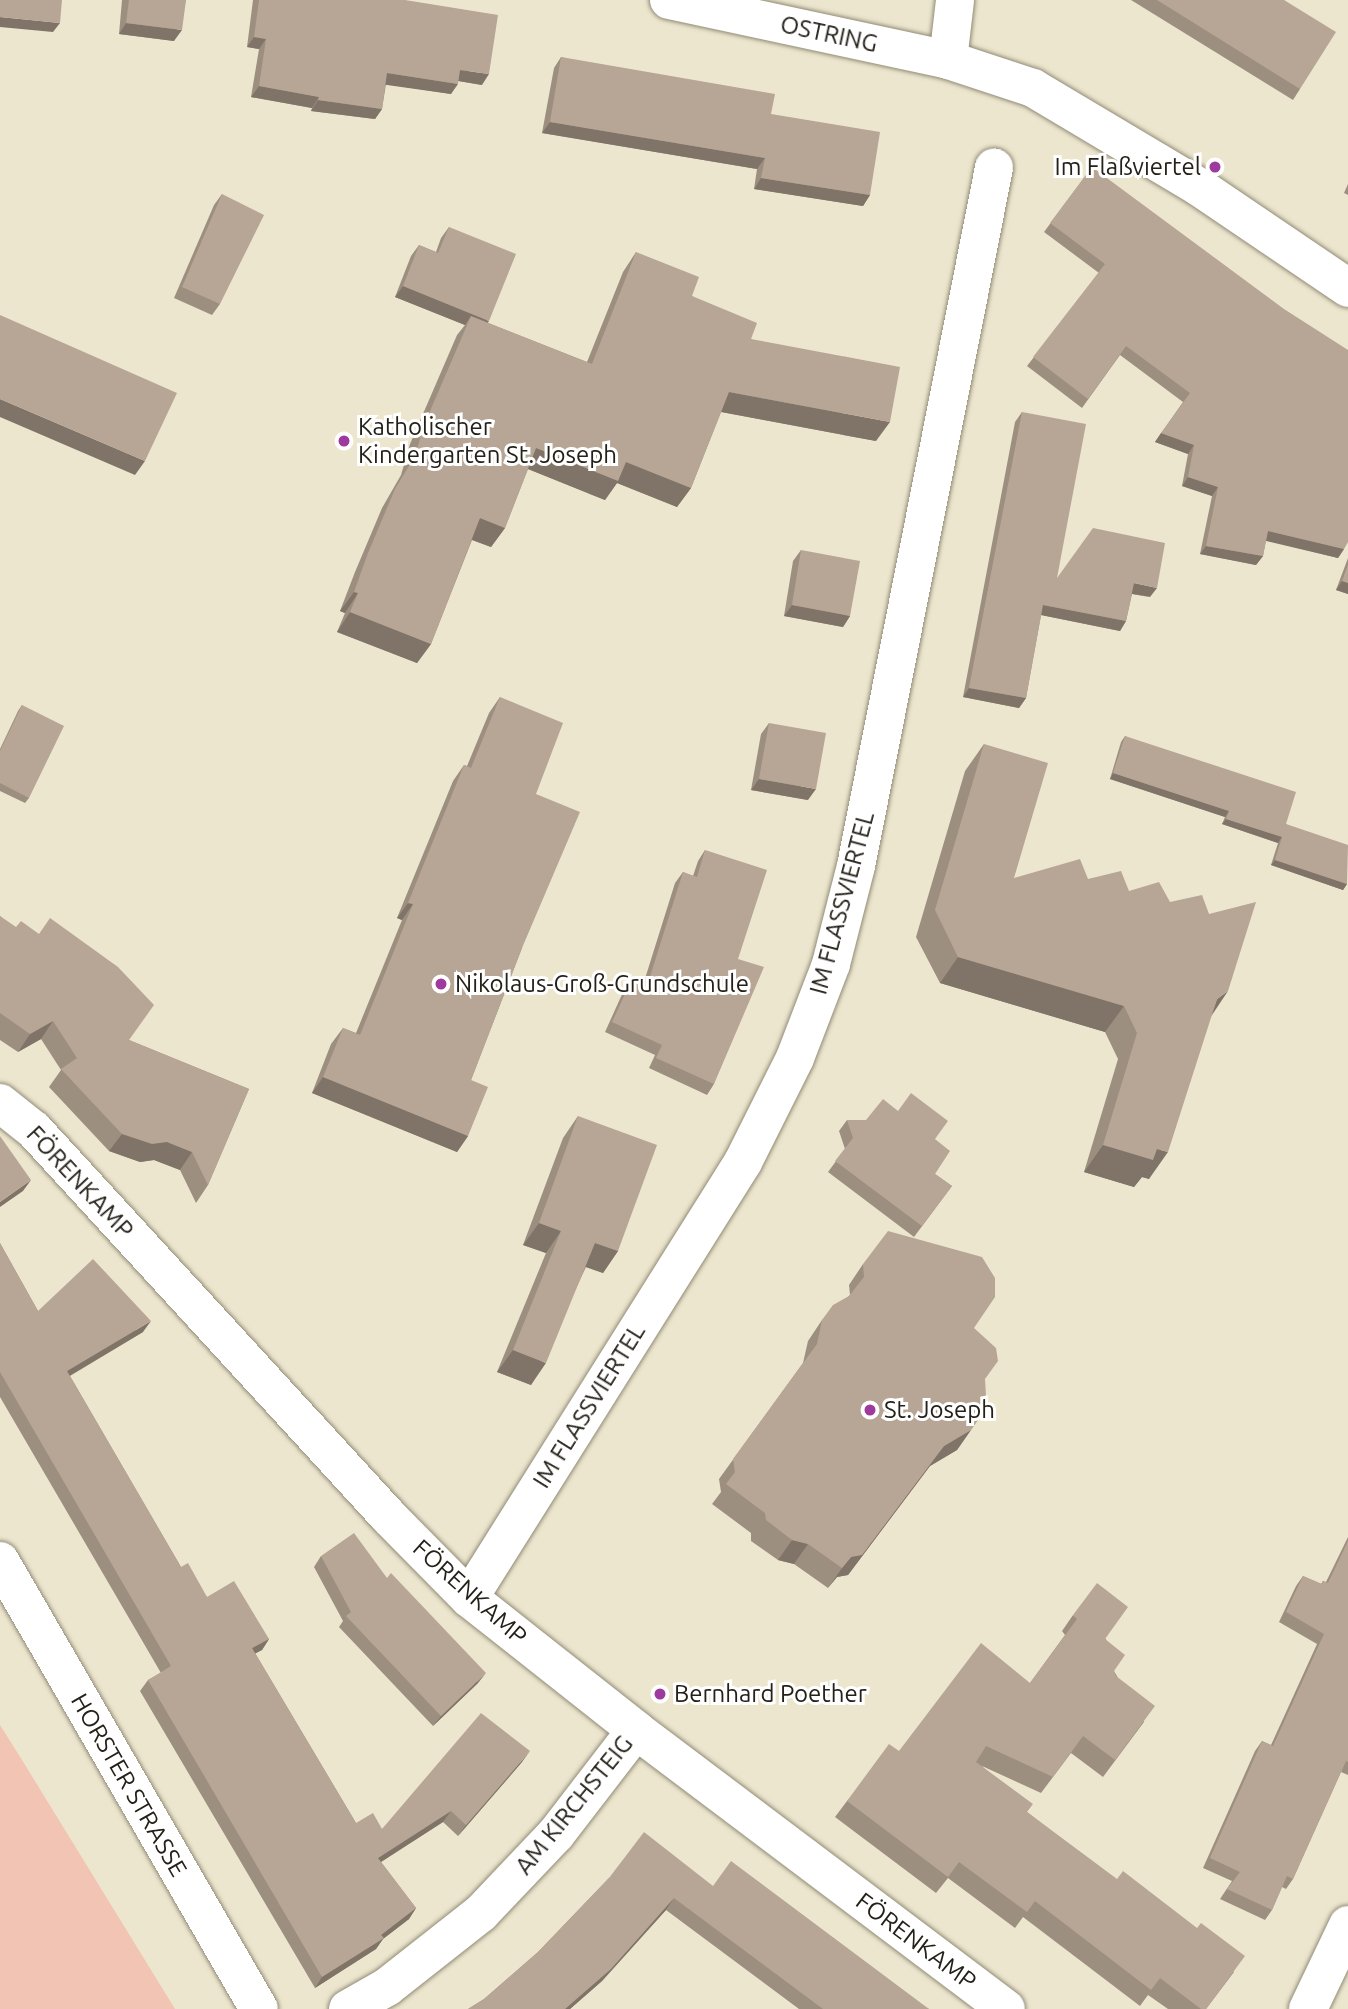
<!DOCTYPE html>
<meta charset="utf-8">
<style>
body{margin:0}
#map{position:relative;width:1348px;height:2009px;overflow:hidden;background:#ede6cf;font-family:Ubuntu,sans-serif}
div>[style]{position:absolute}
.green>*{inset:0;background:#f1c4b3}
.roads{filter:drop-shadow(0 0 2px #918b76) drop-shadow(0 0 2px #918b76)}
.minor>*{height:38px;margin:-19px;padding:0 19px;transform-origin:19px;border-radius:19px;background:#fff}
.major>*{height:38px;margin:-19px;padding:0 19px;transform-origin:19px;border-radius:19px;background:#fff}
.wall>*{inset:0;background:#9d8f80}
.shaded-wall>*{inset:0;background:#807468}
.building>*{inset:0;background:#b7a695}
.dots>*{width:19px;height:19px;translate:-50% -50%;box-sizing:border-box;border:4px solid #fff;border-radius:50%}
span{translate:-50% -50%;white-space:nowrap;text-align:center;line-height:1.15;-webkit-text-stroke:6px #fff;paint-order:stroke}
.street-label{font-size:24px;color:#242119}
.poi-label{font-size:24px;color:#242119}
.right{translate:-100% -50%;text-align:right}
.left{translate:0 -50%;text-align:left}
</style>
<div id="map">
<div class="green">
<div style="clip-path:polygon(0 1725px,22px 1760px,175px 2009px,0 2009px)"></div>
</div>
<div class="roads">
<div class="minor">
<div style="left:948px;top:60px;width:60px;rotate:-83.3deg"></div>
<div style="left:0;top:1103px;width:43px;rotate:38.5deg"></div>
<div style="left:34px;top:1130px;width:525px;rotate:47.47deg"></div>
<div style="left:389px;top:1517px;width:114px;rotate:45.4deg"></div>
<div style="left:469px;top:1598px;width:213px;rotate:38.3deg"></div>
<div style="left:636px;top:1730px;width:463px;rotate:37deg"></div>
<div style="left:469px;top:1598px;width:515px;rotate:-57.85deg"></div>
<div style="left:743px;top:1162px;width:116px;rotate:-63.4deg"></div>
<div style="left:795px;top:1058px;width:101px;rotate:-69deg"></div>
<div style="left:831px;top:964px;width:101px;rotate:-75.7deg"></div>
<div style="left:856px;top:866px;width:712px;rotate:-78.82deg"></div>
<div style="left:348px;top:2009px;width:45px;rotate:-29.4deg"></div>
<div style="left:387px;top:1987px;width:120px;rotate:-38.2deg"></div>
<div style="left:481px;top:1913px;width:109px;rotate:-46.5deg"></div>
<div style="left:556px;top:1834px;width:131px;rotate:-52.4deg"></div>
<div style="left:1308px;top:2009px;width:93px;rotate:-64.5deg"></div>
</div>
<div class="major">
<div style="left:669px;top:0;width:285px;rotate:12.1deg"></div>
<div style="left:948px;top:60px;width:89px;rotate:18.2deg"></div>
<div style="left:1033px;top:88px;width:193px;rotate:30.8deg"></div>
<div style="left:1199px;top:187px;width:180px;rotate:34.1deg"></div>
<div style="left:0;top:1561px;width:517px;rotate:59.97deg"></div>
</div>
</div>
<div class="wall">
<div style="clip-path:polygon(122px 0,186px 0,174px 41px,119px 34px)"></div>
<div style="clip-path:polygon(253px 0,405px 0,482px 85px,458px 81px,451px 94px,386px 84px,382px 109px,375px 119px,311px 111px,312px 108px,251px 97px,259px 49px,247px 47px)"></div>
<div style="clip-path:polygon(1131px 0,1284px 0,1300px 89px,1293px 100px)"></div>
<div style="clip-path:polygon(561px 57px,771px 114px,870px 195px,863px 206px,754px 189px,757px 169px,542px 133px,554px 68px)"></div>
<div style="clip-path:polygon(1092px 167px,1344px 549px,1338px 558px,1266px 540px,1263px 556px,1256px 565px,1200px 554px,1212px 496px,1182px 486px,1188px 454px,1155px 442px,1183px 402px,1120px 355px,1082px 408px,1027px 366px,1099px 273px,1044px 232px)"></div>
<div style="clip-path:polygon(1348px 184px,1348px 195px,1344px 193px)"></div>
<div style="clip-path:polygon(222px 194px,220px 304px,212px 315px,174px 298px,214px 205px)"></div>
<div style="clip-path:polygon(449px 227px,488px 323px,587px 362px,623px 272px,636px 252px,692px 296px,751px 339px,876px 441px,721px 412px,691px 488px,677px 507px,617px 483px,605px 500px,528px 469px,505px 528px,491px 547px,472px 540px,431px 644px,417px 663px,337px 632px,345px 613px,340px 611px,355px 572px,382px 508px,401px 475px,410px 444px,457px 335px,465px 325px,395px 297px,411px 256px,419px 245px,436px 252px,441px 238px)"></div>
<div style="clip-path:polygon(1022px 412px,1057px 578px,1150px 597px,1132px 594px,1126px 621px,1120px 631px,1041px 615px,1026px 698px,1019px 708px,963px 697px,1015px 422px)"></div>
<div style="clip-path:polygon(801px 550px,850px 616px,843px 627px,784px 616px,793px 561px)"></div>
<div style="clip-path:polygon(1348px 558px,1348px 594px,1336px 590px)"></div>
<div style="clip-path:polygon(500px 697px,536px 794px,522px 948px,471px 1080px,468px 1136px,457px 1152px,312px 1093px,331px 1044px,343px 1028px,356px 1033px,402px 920px,397px 918px,453px 781px,464px 765px,467px 766px,489px 713px)"></div>
<div style="clip-path:polygon(22px 705px,29px 798px,25px 803px,0 791px,0 749px,18px 711px)"></div>
<div style="clip-path:polygon(769px 723px,808px 800px,751px 790px,761px 734px)"></div>
<div style="clip-path:polygon(1125px 736px,1286px 824px,1347px 884px,1343px 890px,1271px 865px,1278px 843px,1222px 824px,1225px 817px,1110px 779px,1121px 742px)"></div>
<div style="clip-path:polygon(984px 744px,1014px 878px,1088px 879px,1129px 891px,1211px 1015px,1149px 1179px,1142px 1177px,1134px 1187px,1084px 1172px,1118px 1059px,1105px 1032px,940px 983px,916px 937px,965px 771px)"></div>
<div style="clip-path:polygon(705px 850px,738px 959px,714px 1084px,707px 1095px,649px 1068px,655px 1055px,605px 1032px,624px 990px,632px 979px,643px 985px,675px 883px,683px 872px,693px 876px,698px 861px)"></div>
<div style="clip-path:polygon(0 916px,129px 1040px,249px 1089px,208px 1185px,196px 1203px,180px 1170px,154px 1160px,140px 1162px,109px 1151px,49px 1087px,61px 1070px,41px 1039px,18px 1052px,0 1040px)"></div>
<div style="clip-path:polygon(578px 1116px,618px 1251px,603px 1273px,586px 1267px,531px 1385px,497px 1372px,546px 1253px,523px 1245px,563px 1138px)"></div>
<div style="clip-path:polygon(847px 1120px,935px 1139px,935px 1174px,952px 1186px,914px 1237px,828px 1172px,845px 1149px,839px 1131px)"></div>
<div style="clip-path:polygon(0 1243px,38px 1311px,143px 1332px,70px 1376px,181px 1567px,207px 1597px,269px 1639px,262px 1650px,255px 1653px,356px 1823px,382px 1829px,522px 1762px,458px 1836px,443px 1822px,381px 1862px,416px 1908px,409px 1919px,383px 1939px,376px 1949px,315px 1988px,140px 1691px,148px 1680px,161px 1673px,0 1397px)"></div>
<div style="clip-path:polygon(863px 1264px,974px 1328px,985px 1380px,982px 1414px,957px 1450px,930px 1466px,848px 1575px,837px 1577px,828px 1588px,794px 1564px,778px 1560px,751px 1541px,751px 1533px,712px 1504px,721px 1492px,719px 1479px,803px 1363px,808px 1341px,822px 1320px,850px 1295px,849px 1285px)"></div>
<div style="clip-path:polygon(1348px 1537px,1348px 1775px,1341px 1772px,1293px 1879px,1286px 1889px,1282px 1887px,1272px 1910px,1265px 1920px,1220px 1899px,1232px 1881px,1203px 1868px,1255px 1751px,1262px 1741px,1271px 1745px,1317px 1644px,1279px 1622px,1296px 1586px,1303px 1576px,1321px 1584px,1323px 1581px,1326px 1582px)"></div>
<div style="clip-path:polygon(321px 1556px,387px 1578px,478px 1683px,433px 1726px,339px 1627px,343px 1621px,314px 1567px)"></div>
<div style="clip-path:polygon(1073px 1615px,1106px 1639px,1114px 1671px,1144px 1722px,1103px 1777px,1071px 1753px,1041px 1793px,982px 1766px,1027px 1812px,1234px 1972px,1206px 2009px,1168px 2009px,1148px 1995px,1140px 2006px,1023px 1917px,1015px 1928px,948px 1878px,936px 1893px,835px 1817px,847px 1801px,899px 1751px,1030px 1683px,1065px 1635px,1062px 1631px)"></div>
<div style="clip-path:polygon(609px 1878px,713px 1886px,929px 2009px,799px 2009px,666px 1910px,602px 1981px,570px 2009px,468px 2009px,484px 1999px,538px 1952px)"></div>
</div>
<div class="shaded-wall">
<div style="clip-path:polygon(0 17px,60px 23px,53px 32px,0 27px)"></div>
<div style="clip-path:polygon(126px 23px,182px 30px,174px 41px,119px 34px)"></div>
<div style="clip-path:polygon(254px 37px,266px 39px,259px 49px,247px 47px)"></div>
<div style="clip-path:polygon(460px 70px,489px 74px,482px 85px,453px 80px)"></div>
<div style="clip-path:polygon(387px 73px,458px 84px,451px 94px,380px 84px)"></div>
<div style="clip-path:polygon(259px 86px,319px 97px,312px 108px,251px 97px)"></div>
<div style="clip-path:polygon(318px 100px,382px 109px,375px 119px,311px 111px)"></div>
<div style="clip-path:polygon(550px 122px,765px 158px,757px 169px,542px 133px)"></div>
<div style="clip-path:polygon(761px 178px,870px 195px,863px 206px,754px 189px)"></div>
<div style="clip-path:polygon(403px 286px,489px 321px,482px 332px,471px 316px,465px 325px,395px 297px)"></div>
<div style="clip-path:polygon(729px 392px,890px 422px,876px 441px,716px 411px)"></div>
<div style="clip-path:polygon(0 399px,145px 461px,135px 475px,0 417px)"></div>
<div style="clip-path:polygon(1161px 433px,1194px 445px,1188px 454px,1155px 442px)"></div>
<div style="clip-path:polygon(536px 448px,626px 462px,691px 488px,677px 507px,617px 483px,605px 500px,523px 467px)"></div>
<div style="clip-path:polygon(1188px 477px,1218px 487px,1212px 496px,1182px 486px)"></div>
<div style="clip-path:polygon(480px 518px,505px 528px,491px 547px,467px 538px)"></div>
<div style="clip-path:polygon(1268px 531px,1344px 549px,1338px 558px,1262px 540px)"></div>
<div style="clip-path:polygon(1206px 546px,1263px 556px,1256px 565px,1200px 554px)"></div>
<div style="clip-path:polygon(1342px 581px,1348px 583px,1348px 594px,1336px 590px)"></div>
<div style="clip-path:polygon(1134px 583px,1157px 588px,1150px 597px,1127px 593px)"></div>
<div style="clip-path:polygon(354px 592px,358px 593px,345px 613px,340px 611px)"></div>
<div style="clip-path:polygon(792px 605px,850px 616px,843px 627px,784px 616px)"></div>
<div style="clip-path:polygon(1043px 605px,1126px 621px,1120px 631px,1036px 614px)"></div>
<div style="clip-path:polygon(350px 612px,431px 644px,417px 663px,337px 632px)"></div>
<div style="clip-path:polygon(969px 688px,1026px 698px,1019px 708px,963px 697px)"></div>
<div style="clip-path:polygon(1113px 773px,1229px 811px,1225px 817px,1110px 779px)"></div>
<div style="clip-path:polygon(759px 779px,816px 789px,808px 800px,751px 790px)"></div>
<div style="clip-path:polygon(1226px 819px,1282px 837px,1278px 843px,1222px 824px)"></div>
<div style="clip-path:polygon(1275px 860px,1347px 884px,1343px 890px,1271px 865px)"></div>
<div style="clip-path:polygon(408px 903px,413px 904px,402px 920px,397px 918px)"></div>
<div style="clip-path:polygon(958px 957px,1124px 1006px,1105px 1032px,940px 983px)"></div>
<div style="clip-path:polygon(1228px 991px,1210px 1018px,1217px 999px)"></div>
<div style="clip-path:polygon(53px 1021px,41px 1039px,18px 1052px,30px 1034px)"></div>
<div style="clip-path:polygon(323px 1077px,468px 1136px,457px 1152px,312px 1093px)"></div>
<div style="clip-path:polygon(122px 1134px,167px 1142px,192px 1152px,180px 1170px,154px 1160px,140px 1162px,109px 1151px)"></div>
<div style="clip-path:polygon(1103px 1145px,1157px 1149px,1168px 1152px,1149px 1179px,1142px 1177px,1134px 1187px,1084px 1172px)"></div>
<div style="clip-path:polygon(31px 1180px,23px 1191px,0 1207px,0 1202px)"></div>
<div style="clip-path:polygon(539px 1223px,561px 1231px,546px 1253px,523px 1245px)"></div>
<div style="clip-path:polygon(595px 1243px,618px 1251px,603px 1273px,580px 1265px)"></div>
<div style="clip-path:polygon(151px 1321px,143px 1332px,59px 1382px,67px 1371px)"></div>
<div style="clip-path:polygon(513px 1350px,546px 1363px,531px 1385px,497px 1372px)"></div>
<div style="clip-path:polygon(971px 1430px,957px 1450px,930px 1466px,848px 1575px,837px 1577px,828px 1588px,842px 1568px,944px 1446px)"></div>
<div style="clip-path:polygon(792px 1540px,808px 1544px,794px 1564px,778px 1560px)"></div>
<div style="clip-path:polygon(269px 1639px,262px 1650px,245px 1659px,252px 1648px)"></div>
<div style="clip-path:polygon(486px 1673px,478px 1683px,433px 1726px,441px 1716px)"></div>
<div style="clip-path:polygon(530px 1751px,522px 1762px,458px 1836px,466px 1825px)"></div>
<div style="clip-path:polygon(451px 1811px,443px 1822px,370px 1869px,378px 1858px)"></div>
<div style="clip-path:polygon(674px 1898px,666px 1910px,602px 1981px,570px 2009px,565px 2009px)"></div>
<div style="clip-path:polygon(416px 1908px,409px 1919px,383px 1939px,376px 1949px,315px 1988px,322px 1977px,381px 1935px)"></div>
</div>
<div class="building">
<div style="clip-path:polygon(0 0,62px 0,60px 23px,0 17px)"></div>
<div style="clip-path:polygon(129px 0,186px 0,182px 30px,126px 23px)"></div>
<div style="clip-path:polygon(259px 0,405px 0,498px 15px,489px 74px,460px 70px,458px 84px,387px 73px,382px 109px,318px 100px,319px 97px,259px 86px,266px 39px,254px 37px)"></div>
<div style="clip-path:polygon(1157px 0,1284px 0,1336px 32px,1300px 89px)"></div>
<div style="clip-path:polygon(561px 57px,775px 94px,771px 114px,880px 132px,870px 195px,761px 178px,765px 158px,550px 122px)"></div>
<div style="clip-path:polygon(1092px 167px,1284px 309px,1348px 350px,1348px 542px,1344px 549px,1268px 531px,1263px 556px,1206px 546px,1218px 487px,1188px 477px,1194px 445px,1161px 433px,1190px 393px,1126px 346px,1088px 399px,1033px 357px,1105px 264px,1050px 223px)"></div>
<div style="clip-path:polygon(222px 194px,264px 215px,220px 304px,182px 287px)"></div>
<div style="clip-path:polygon(449px 227px,516px 254px,489px 321px,403px 286px,419px 245px,438px 253px)"></div>
<div style="clip-path:polygon(636px 252px,699px 277px,692px 296px,757px 323px,751px 339px,900px 367px,890px 422px,729px 392px,691px 488px,626px 462px,618px 481px,536px 448px,505px 528px,480px 518px,431px 644px,350px 612px,358px 593px,354px 592px,368px 553px,395px 489px,415px 456px,424px 425px,471px 316px,592px 364px)"></div>
<div style="clip-path:polygon(0 315px,177px 393px,145px 461px,0 399px)"></div>
<div style="clip-path:polygon(1022px 412px,1086px 424px,1057px 578px,1093px 528px,1165px 543px,1157px 588px,1134px 583px,1126px 621px,1043px 605px,1026px 698px,969px 688px)"></div>
<div style="clip-path:polygon(801px 550px,860px 561px,850px 616px,792px 605px)"></div>
<div style="clip-path:polygon(1348px 565px,1348px 583px,1342px 581px)"></div>
<div style="clip-path:polygon(500px 697px,563px 723px,536px 794px,580px 812px,522px 948px,471px 1080px,488px 1087px,468px 1136px,323px 1077px,343px 1028px,360px 1035px,413px 904px,408px 903px,464px 765px,471px 768px)"></div>
<div style="clip-path:polygon(22px 705px,64px 726px,29px 798px,0 783px,0 751px)"></div>
<div style="clip-path:polygon(769px 723px,826px 733px,816px 789px,759px 779px)"></div>
<div style="clip-path:polygon(1125px 736px,1296px 792px,1286px 824px,1348px 845px,1347px 884px,1275px 860px,1282px 837px,1226px 819px,1229px 811px,1113px 773px)"></div>
<div style="clip-path:polygon(984px 744px,1048px 763px,1014px 878px,1080px 859px,1088px 879px,1121px 871px,1129px 891px,1159px 882px,1170px 902px,1202px 895px,1209px 914px,1256px 902px,1228px 991px,1217px 999px,1168px 1152px,1157px 1149px,1153px 1160px,1103px 1145px,1137px 1033px,1124px 1006px,958px 957px,935px 910px)"></div>
<div style="clip-path:polygon(705px 850px,767px 870px,738px 959px,764px 967px,714px 1084px,656px 1058px,662px 1045px,612px 1022px,632px 979px,647px 986px,683px 872px,697px 877px)"></div>
<div style="clip-path:polygon(0 916px,16px 927px,21px 921px,39px 934px,50px 918px,118px 967px,154px 1005px,129px 1040px,249px 1089px,208px 1185px,192px 1152px,167px 1142px,152px 1144px,122px 1134px,61px 1069px,77px 1058px,53px 1021px,30px 1034px,0 1013px)"></div>
<div style="clip-path:polygon(911px 1093px,948px 1121px,935px 1139px,950px 1151px,935px 1174px,952px 1186px,922px 1226px,835px 1161px,853px 1138px,847px 1120px,866px 1120px,883px 1099px,898px 1111px)"></div>
<div style="clip-path:polygon(578px 1116px,657px 1145px,618px 1251px,595px 1243px,546px 1363px,513px 1350px,561px 1231px,539px 1223px)"></div>
<div style="clip-path:polygon(0 1136px,31px 1180px,0 1202px)"></div>
<div style="clip-path:polygon(888px 1231px,982px 1257px,995px 1278px,995px 1297px,974px 1328px,996px 1348px,998px 1361px,985px 1379px,986px 1396px,982px 1414px,971px 1430px,944px 1446px,862px 1555px,851px 1557px,842px 1568px,808px 1544px,792px 1540px,766px 1520px,765px 1513px,726px 1484px,735px 1472px,733px 1459px,817px 1344px,822px 1320px,833px 1305px,849px 1296px,864px 1277px,863px 1264px)"></div>
<div style="clip-path:polygon(0 1243px,38px 1311px,93px 1259px,151px 1321px,67px 1371px,181px 1567px,188px 1563px,207px 1597px,234px 1581px,269px 1639px,252px 1648px,356px 1823px,373px 1813px,382px 1829px,481px 1713px,530px 1751px,466px 1825px,451px 1811px,378px 1858px,416px 1908px,381px 1935px,384px 1938px,322px 1977px,148px 1680px,171px 1666px,0 1372px)"></div>
<div style="clip-path:polygon(354px 1533px,387px 1578px,391px 1573px,486px 1673px,441px 1716px,346px 1616px,351px 1612px,321px 1556px)"></div>
<div style="clip-path:polygon(1348px 1541px,1348px 1762px,1346px 1761px,1293px 1879px,1287px 1876px,1272px 1910px,1227px 1889px,1240px 1872px,1210px 1858px,1262px 1741px,1273px 1746px,1324px 1634px,1286px 1612px,1303px 1576px,1322px 1584px,1323px 1581px,1328px 1583px)"></div>
<div style="clip-path:polygon(1097px 1583px,1128px 1607px,1105px 1639px,1125px 1655px,1114px 1671px,1116px 1676px,1155px 1706px,1115px 1760px,1083px 1736px,1053px 1777px,986px 1746px,976px 1762px,1033px 1804px,1027px 1812px,1117px 1879px,1123px 1871px,1197px 1928px,1201px 1923px,1245px 1956px,1206px 2009px,1201px 2009px,1160px 1978px,1151px 1990px,1035px 1901px,1027px 1912px,959px 1862px,948px 1877px,847px 1801px,889px 1744px,899px 1751px,981px 1643px,1030px 1683px,1077px 1619px,1073px 1615px)"></div>
<div style="clip-path:polygon(644px 1832px,713px 1886px,731px 1861px,929px 2009px,823px 2009px,674px 1898px,611px 1969px,565px 2009px,468px 2009px,484px 1999px,538px 1952px,609px 1878px)"></div>
</div>
<div class="dots">
<div style="left:1215px;top:167px;background:#9e399d"></div>
<div style="left:344px;top:441px;background:#9e399d"></div>
<div style="left:441px;top:984px;background:#9e399d"></div>
<div style="left:870px;top:1410px;background:#9e399d"></div>
<div style="left:660px;top:1694px;background:#9e399d"></div>
</div>
<div class="street-label">
<span style="left:829px;top:34px;rotate:12deg">OSTRING</span>
<span style="left:842px;top:903px;rotate:-75deg">IM FLASSVIERTEL</span>
<span style="left:80px;top:1182px;rotate:47deg">FÖRENKAMP</span>
<span style="left:589px;top:1406px;rotate:-58deg">IM FLASSVIERTEL</span>
<span style="left:470px;top:1592px;rotate:42deg">FÖRENKAMP</span>
<span style="left:129px;top:1785px;rotate:60deg">HORSTER STRASSE</span>
<span style="left:574px;top:1805px;rotate:-51deg">AM KIRCHSTEIG</span>
<span style="left:916px;top:1941px;rotate:37deg">FÖRENKAMP</span>
</div>
<div class="poi-label">
<span class="right" style="left:1201px;top:167px">Im Flaßviertel</span>
<span class="left" style="left:358px;top:441px">Katholischer<br>Kindergarten St. Joseph</span>
<span class="left" style="left:455px;top:984px">Nikolaus-Groß-Grundschule</span>
<span class="left" style="left:884px;top:1410px">St. Joseph</span>
<span class="left" style="left:674px;top:1694px">Bernhard Poether</span>
</div>
</div>
